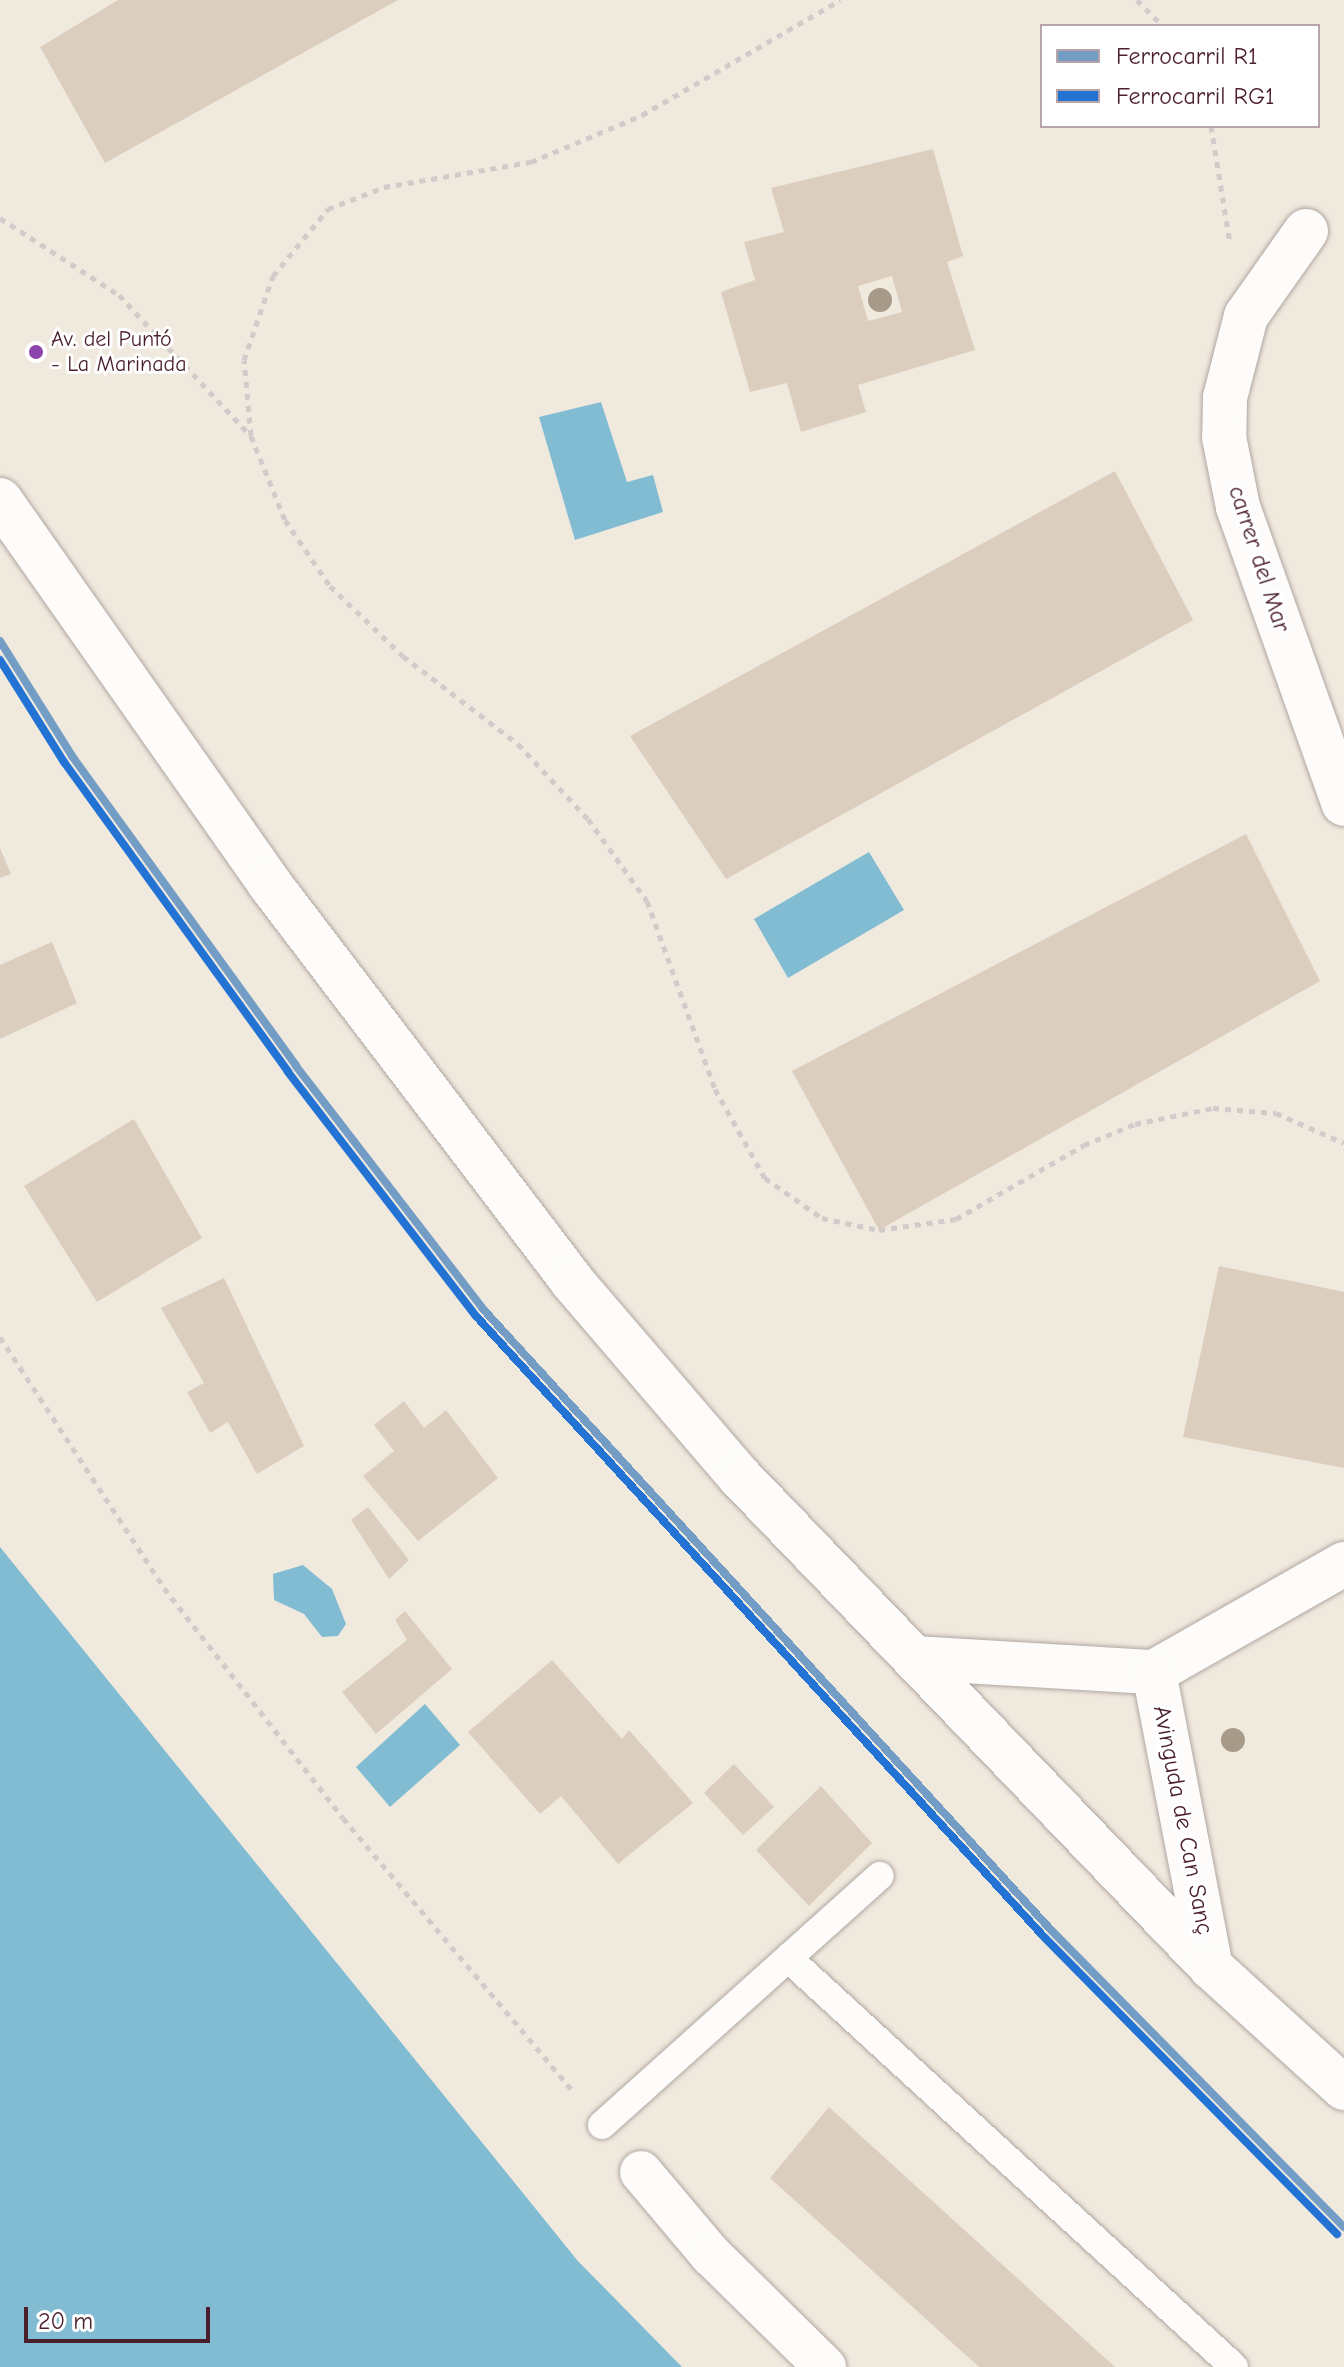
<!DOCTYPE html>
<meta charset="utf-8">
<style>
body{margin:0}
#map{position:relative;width:1344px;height:2367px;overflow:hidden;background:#f0e9de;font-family:"Comic Neue",sans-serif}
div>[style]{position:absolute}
.water>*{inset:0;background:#81bcd3}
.pier>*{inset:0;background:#f0e9de}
.building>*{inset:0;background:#dccebf}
.path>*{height:5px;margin-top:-2.5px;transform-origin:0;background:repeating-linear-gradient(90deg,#d1cbca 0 6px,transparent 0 12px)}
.roads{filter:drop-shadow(0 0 2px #b0a7a2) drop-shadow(0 0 2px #b0a7a2)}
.service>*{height:28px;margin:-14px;padding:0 14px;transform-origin:14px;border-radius:14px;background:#fdfcfa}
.pedestrian>*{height:42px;margin:-21px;padding:0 21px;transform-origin:21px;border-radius:21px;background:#fdfcfa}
.minor>*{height:44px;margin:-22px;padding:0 22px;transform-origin:22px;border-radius:22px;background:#fdfcfa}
.primary>*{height:44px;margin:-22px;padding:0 22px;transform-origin:22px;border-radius:22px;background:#fdfcfa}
.rail-1>*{height:8px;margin:-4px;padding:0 4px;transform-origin:4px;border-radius:4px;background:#739dc5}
.rail-2>*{height:8px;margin:-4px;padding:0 4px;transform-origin:4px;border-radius:4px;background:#2373d5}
.trees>*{width:24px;height:24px;margin:-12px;border-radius:50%;background:#a79a88}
.dots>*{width:22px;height:22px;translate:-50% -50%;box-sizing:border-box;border:4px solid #fff;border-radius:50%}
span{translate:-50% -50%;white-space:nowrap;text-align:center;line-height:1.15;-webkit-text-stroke:6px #fff;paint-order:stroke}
.bus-label{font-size:22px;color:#4a1f2b}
.left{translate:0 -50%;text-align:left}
.street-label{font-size:24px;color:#4a1f2b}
.legend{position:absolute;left:1040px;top:24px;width:280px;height:104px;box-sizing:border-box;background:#fff;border:2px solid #b7a5aa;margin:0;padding:10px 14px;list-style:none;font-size:24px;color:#4a1f2b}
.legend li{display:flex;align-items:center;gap:16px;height:40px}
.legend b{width:40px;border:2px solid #b7a5aa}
.scale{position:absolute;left:24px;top:2307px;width:186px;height:36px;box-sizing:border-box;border:4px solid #4a1f2b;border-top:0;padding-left:10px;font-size:24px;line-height:28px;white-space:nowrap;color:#4a1f2b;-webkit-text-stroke:6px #fff;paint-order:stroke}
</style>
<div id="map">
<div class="water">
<div style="clip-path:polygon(601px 402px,627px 482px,653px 475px,663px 512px,575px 540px,539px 417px)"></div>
<div style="clip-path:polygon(869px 852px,904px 910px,788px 978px,754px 919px)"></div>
<div style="clip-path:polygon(0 1547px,578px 2261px,682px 2367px,0 2367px)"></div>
<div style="clip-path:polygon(303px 1565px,332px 1589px,346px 1624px,338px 1636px,322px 1637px,304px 1614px,274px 1600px,273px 1574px)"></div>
<div style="clip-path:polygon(425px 1704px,460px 1745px,390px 1807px,356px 1767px)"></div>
</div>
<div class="pier">
<div style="clip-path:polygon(0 1543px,581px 2259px,686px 2367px,578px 2261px)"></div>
</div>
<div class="building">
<div style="clip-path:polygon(118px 0,398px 0,105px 163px,40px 47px)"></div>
<div style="clip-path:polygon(evenodd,933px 149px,963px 256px,947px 262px,975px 350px,858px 385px,866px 412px,801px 432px,787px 383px,750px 392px,721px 292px,755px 280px,744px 242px,784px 232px,771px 188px,933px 149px,892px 276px,902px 312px,868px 321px,858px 286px,892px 276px)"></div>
<div style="clip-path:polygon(1115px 471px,1193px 620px,726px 879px,630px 736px)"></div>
<div style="clip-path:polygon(1246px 834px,1320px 981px,879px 1230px,792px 1071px)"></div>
<div style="clip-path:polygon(0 848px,11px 874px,0 878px)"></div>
<div style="clip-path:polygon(52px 942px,77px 1003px,0 1039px,0 965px)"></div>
<div style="clip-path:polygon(134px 1119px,202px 1238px,97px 1302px,24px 1186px)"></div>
<div style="clip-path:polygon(1219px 1266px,1344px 1292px,1344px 1468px,1183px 1437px)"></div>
<div style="clip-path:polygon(224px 1278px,304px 1446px,257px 1474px,228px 1422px,210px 1433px,187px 1392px,204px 1383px,161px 1308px)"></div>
<div style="clip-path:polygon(404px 1401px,424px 1428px,446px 1410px,498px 1478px,418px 1541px,363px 1476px,394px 1451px,374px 1425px)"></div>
<div style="clip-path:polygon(368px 1507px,409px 1560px,389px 1579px,351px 1520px)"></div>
<div style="clip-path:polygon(405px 1611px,452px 1669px,376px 1734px,342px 1692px,407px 1640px,395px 1620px)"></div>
<div style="clip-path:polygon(552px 1660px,622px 1739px,629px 1730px,693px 1803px,618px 1864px,561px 1796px,540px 1814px,468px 1732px)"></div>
<div style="clip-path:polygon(734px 1764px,774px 1807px,743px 1835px,704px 1793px)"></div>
<div style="clip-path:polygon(821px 1786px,872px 1843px,809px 1906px,756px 1850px)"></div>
<div style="clip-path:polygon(829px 2107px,1115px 2367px,979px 2367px,770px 2178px)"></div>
</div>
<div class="path">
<div style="left:1137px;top:0;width:37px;rotate:45deg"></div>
<div style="left:1211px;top:126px;width:119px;rotate:80.8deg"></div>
<div style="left:0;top:218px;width:142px;rotate:32.9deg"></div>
<div style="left:119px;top:295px;width:193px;rotate:46.9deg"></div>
<div style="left:251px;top:436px;width:91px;rotate:68deg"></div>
<div style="left:285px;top:520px;width:80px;rotate:55.7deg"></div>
<div style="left:330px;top:586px;width:101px;rotate:43.8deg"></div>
<div style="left:403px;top:656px;width:145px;rotate:37.4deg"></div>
<div style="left:518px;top:744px;width:103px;rotate:47deg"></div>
<div style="left:588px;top:819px;width:101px;rotate:54.3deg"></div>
<div style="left:647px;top:901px;width:200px;rotate:70.1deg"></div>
<div style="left:715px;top:1089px;width:102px;rotate:60.7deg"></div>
<div style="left:765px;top:1178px;width:70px;rotate:35.1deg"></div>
<div style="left:822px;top:1218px;width:58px;rotate:11.9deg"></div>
<div style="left:879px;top:1230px;width:78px;rotate:-8.1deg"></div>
<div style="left:956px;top:1219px;width:148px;rotate:-30deg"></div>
<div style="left:1084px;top:1145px;width:55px;rotate:-22.4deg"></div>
<div style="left:1135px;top:1124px;width:80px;rotate:-11.6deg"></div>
<div style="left:1213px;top:1108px;width:63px;rotate:4.5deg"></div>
<div style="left:1276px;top:1113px;width:74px;rotate:23.8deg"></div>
<div style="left:251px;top:435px;width:75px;rotate:-95.3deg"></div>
<div style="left:244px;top:360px;width:89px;rotate:-71deg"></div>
<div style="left:273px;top:276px;width:87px;rotate:-50.6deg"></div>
<div style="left:328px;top:209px;width:60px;rotate:-21.4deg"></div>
<div style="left:384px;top:187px;width:149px;rotate:-9.7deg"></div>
<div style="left:531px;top:162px;width:121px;rotate:-22.9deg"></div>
<div style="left:642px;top:115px;width:229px;rotate:-30.1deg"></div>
<div style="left:0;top:1337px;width:300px;rotate:56.8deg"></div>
<div style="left:164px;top:1588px;width:291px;rotate:52.1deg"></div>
<div style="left:343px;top:1818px;width:356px;rotate:49.9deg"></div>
</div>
<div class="roads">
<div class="service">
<div style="left:788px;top:1958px;width:605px;rotate:42.52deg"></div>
<div style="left:602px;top:2125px;width:373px;rotate:-41.9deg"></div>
</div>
<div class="pedestrian">
<div style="left:641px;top:2172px;width:109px;rotate:49.9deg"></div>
<div style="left:711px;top:2255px;width:160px;rotate:44.5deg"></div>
</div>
<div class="minor">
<div style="left:1306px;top:231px;width:104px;rotate:125.2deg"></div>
<div style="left:1246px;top:316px;width:85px;rotate:104.4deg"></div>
<div style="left:1225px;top:398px;width:39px;rotate:91deg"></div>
<div style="left:1224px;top:437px;width:71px;rotate:78.7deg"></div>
<div style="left:1238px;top:507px;width:315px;rotate:70.4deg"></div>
<div style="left:915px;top:1658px;width:239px;rotate:3.4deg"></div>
<div style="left:1154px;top:1672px;width:219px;rotate:-29.6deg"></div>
<div style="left:1154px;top:1672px;width:300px;rotate:79.1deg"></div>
</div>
<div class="primary">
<div style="left:0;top:500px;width:468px;rotate:54.9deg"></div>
<div style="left:269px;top:883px;width:499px;rotate:52.7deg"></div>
<div style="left:571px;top:1280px;width:260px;rotate:49.4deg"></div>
<div style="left:740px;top:1477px;width:680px;rotate:46.13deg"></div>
<div style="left:1211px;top:1967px;width:180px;rotate:42.3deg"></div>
</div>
</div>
<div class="rail-1">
<div style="left:0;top:641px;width:136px;rotate:57.9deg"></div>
<div style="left:72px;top:756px;width:382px;rotate:54.1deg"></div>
<div style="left:296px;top:1066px;width:307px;rotate:52.4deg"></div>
<div style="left:483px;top:1309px;width:843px;rotate:47.55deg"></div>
<div style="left:1052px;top:1931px;width:416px;rotate:45.4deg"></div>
</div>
<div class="rail-2">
<div style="left:0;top:660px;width:120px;rotate:57.9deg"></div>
<div style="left:64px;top:762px;width:382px;rotate:54.1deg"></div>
<div style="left:288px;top:1072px;width:308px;rotate:52.4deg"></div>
<div style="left:476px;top:1316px;width:843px;rotate:47.55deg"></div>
<div style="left:1045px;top:1938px;width:416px;rotate:45.4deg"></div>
</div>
<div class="trees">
<div style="left:880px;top:300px"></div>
<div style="left:1233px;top:1740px"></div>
</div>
<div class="dots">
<div style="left:36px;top:352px;background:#8e44ad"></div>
</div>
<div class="bus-label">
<span class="left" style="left:51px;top:352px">Av. del Puntó<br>- La Marinada</span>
</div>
<div class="street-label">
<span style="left:1259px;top:559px;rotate:72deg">carrer del Mar</span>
<span style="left:1183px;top:1820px;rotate:79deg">Avinguda de Can Sanç</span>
</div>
<ul class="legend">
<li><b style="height:10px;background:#739dc5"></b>Ferrocarril R1</li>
<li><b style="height:10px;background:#2373d5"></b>Ferrocarril RG1</li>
</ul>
<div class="scale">20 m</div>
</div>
